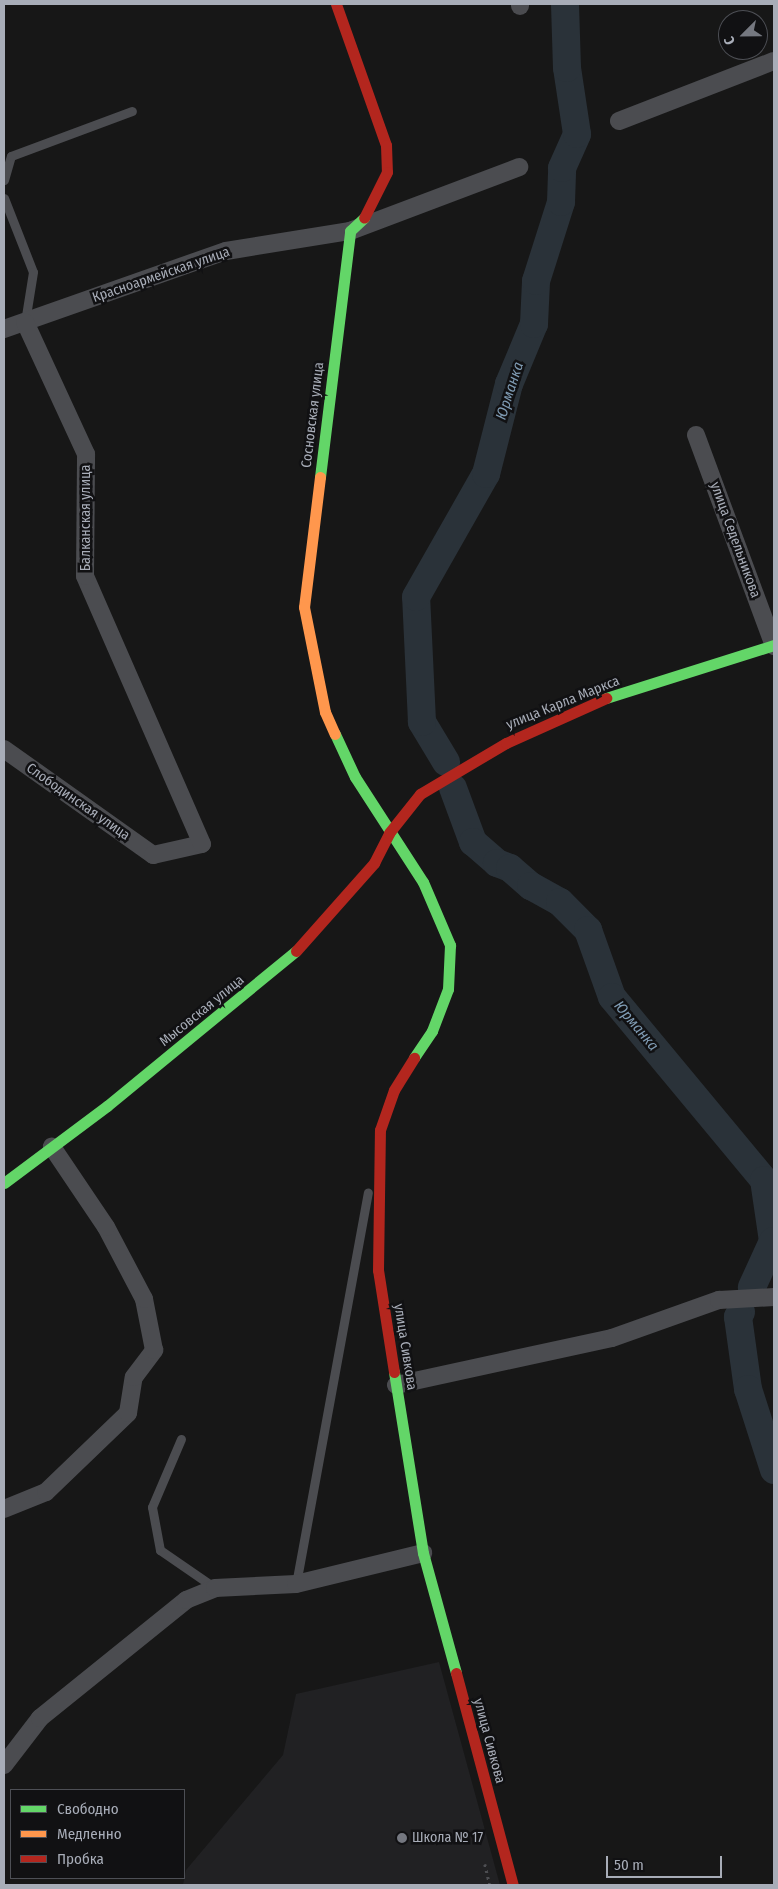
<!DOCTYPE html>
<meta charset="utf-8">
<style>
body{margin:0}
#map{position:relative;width:778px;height:1889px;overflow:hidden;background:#171717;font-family:"Fira Sans Condensed",sans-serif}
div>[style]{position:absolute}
.built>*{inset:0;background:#212123}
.river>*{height:28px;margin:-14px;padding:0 14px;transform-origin:14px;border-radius:14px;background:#2a3239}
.path>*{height:2.5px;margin-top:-1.25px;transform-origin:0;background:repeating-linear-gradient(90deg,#4d4e52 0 2.5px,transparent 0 6.5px)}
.lane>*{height:9px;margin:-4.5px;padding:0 4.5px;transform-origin:4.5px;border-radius:4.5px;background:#4b4c50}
.street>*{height:18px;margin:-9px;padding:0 9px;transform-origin:9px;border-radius:9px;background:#4b4c50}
.fast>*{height:11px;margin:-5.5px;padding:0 5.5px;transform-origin:5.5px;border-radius:5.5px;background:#63d668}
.slow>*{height:11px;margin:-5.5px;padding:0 5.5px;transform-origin:5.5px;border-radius:5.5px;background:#ff974d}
.jam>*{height:11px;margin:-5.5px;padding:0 5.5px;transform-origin:5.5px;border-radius:5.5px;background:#b3261e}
.dots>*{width:14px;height:14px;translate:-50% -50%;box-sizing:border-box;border:2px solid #111113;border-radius:50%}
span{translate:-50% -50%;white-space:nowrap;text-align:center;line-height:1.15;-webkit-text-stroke:5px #111113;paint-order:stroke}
.street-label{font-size:14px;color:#a8adb8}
.poi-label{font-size:14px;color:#a8adb8}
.left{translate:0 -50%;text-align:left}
.water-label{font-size:15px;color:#7f9bb3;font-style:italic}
.frame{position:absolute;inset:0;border:5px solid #a8adb8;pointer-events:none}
.legend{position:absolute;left:10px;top:1789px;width:175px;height:90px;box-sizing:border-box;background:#111113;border:1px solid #4d4f55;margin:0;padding:6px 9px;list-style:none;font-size:15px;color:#a8adb8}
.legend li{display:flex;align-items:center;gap:10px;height:25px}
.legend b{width:25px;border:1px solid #4d4f55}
.north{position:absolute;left:718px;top:10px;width:50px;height:50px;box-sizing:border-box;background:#111113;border:1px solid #4d4f55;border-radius:50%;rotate:247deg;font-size:14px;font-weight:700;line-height:20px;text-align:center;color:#a8adb8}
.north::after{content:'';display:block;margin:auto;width:18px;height:22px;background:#757880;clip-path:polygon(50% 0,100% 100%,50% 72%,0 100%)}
.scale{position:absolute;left:606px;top:1856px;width:116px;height:22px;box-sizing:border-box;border:2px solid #a8adb8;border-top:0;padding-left:6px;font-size:15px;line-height:18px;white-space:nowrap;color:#a8adb8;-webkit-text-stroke:4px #111113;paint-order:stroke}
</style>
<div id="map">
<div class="built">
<div style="clip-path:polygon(439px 1662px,500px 1885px,183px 1885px,186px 1870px,283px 1755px,296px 1694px)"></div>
</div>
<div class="river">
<div style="left:446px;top:762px;width:47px;rotate:-121deg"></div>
<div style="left:422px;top:722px;width:125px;rotate:-92.7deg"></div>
<div style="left:416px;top:597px;width:142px;rotate:-60.4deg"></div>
<div style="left:486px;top:474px;width:93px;rotate:-75.7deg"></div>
<div style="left:509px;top:384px;width:65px;rotate:-67.4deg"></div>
<div style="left:534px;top:324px;width:43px;rotate:-87.3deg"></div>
<div style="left:536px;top:281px;width:83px;rotate:-72.4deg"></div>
<div style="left:561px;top:202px;width:34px;rotate:-88deg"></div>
<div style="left:562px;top:168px;width:37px;rotate:-66deg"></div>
<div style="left:577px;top:134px;width:67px;rotate:-98.6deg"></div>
<div style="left:567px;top:68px;width:64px;rotate:-91.8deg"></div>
<div style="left:453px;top:788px;width:58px;rotate:69.7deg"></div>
<div style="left:473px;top:842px;width:32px;rotate:41deg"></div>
<div style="left:497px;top:863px;width:14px;rotate:21deg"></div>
<div style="left:510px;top:868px;width:28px;rotate:41deg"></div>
<div style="left:531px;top:886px;width:33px;rotate:29deg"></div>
<div style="left:560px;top:902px;width:40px;rotate:45deg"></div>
<div style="left:588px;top:930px;width:71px;rotate:70.3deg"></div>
<div style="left:612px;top:997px;width:238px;rotate:50.3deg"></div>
<div style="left:764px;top:1180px;width:62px;rotate:81.6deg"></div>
<div style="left:773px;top:1241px;width:51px;rotate:114.5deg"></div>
<div style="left:741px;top:1312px;width:6px;rotate:121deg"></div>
<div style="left:738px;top:1317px;width:73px;rotate:82.1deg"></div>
<div style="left:748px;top:1389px;width:85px;rotate:72.2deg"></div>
</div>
<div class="path">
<div style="left:485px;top:1864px;width:22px;rotate:77deg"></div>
</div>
<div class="lane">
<div style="left:4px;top:180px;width:25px;rotate:-74deg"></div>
<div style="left:11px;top:156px;width:129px;rotate:-20.4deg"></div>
<div style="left:4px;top:198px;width:79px;rotate:68.6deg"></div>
<div style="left:33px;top:272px;width:51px;rotate:99.1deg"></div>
<div style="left:181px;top:1439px;width:74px;rotate:113.1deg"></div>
<div style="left:152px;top:1507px;width:44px;rotate:79.5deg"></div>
<div style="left:160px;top:1550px;width:67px;rotate:34.6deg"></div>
<div style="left:296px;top:1584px;width:398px;rotate:-79.6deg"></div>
</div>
<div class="street">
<div style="left:520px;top:4px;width:2px;rotate:90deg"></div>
<div style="left:619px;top:121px;width:166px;rotate:-21.2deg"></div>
<div style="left:4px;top:329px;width:235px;rotate:-19.4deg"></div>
<div style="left:226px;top:251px;width:126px;rotate:-9.2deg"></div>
<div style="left:350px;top:231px;width:181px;rotate:-20.7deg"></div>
<div style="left:696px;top:435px;width:225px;rotate:69.7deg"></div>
<div style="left:4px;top:749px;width:183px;rotate:35.4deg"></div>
<div style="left:153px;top:855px;width:50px;rotate:-12.7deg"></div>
<div style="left:202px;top:844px;width:292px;rotate:-113.6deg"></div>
<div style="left:85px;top:576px;width:122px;rotate:-89.5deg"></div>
<div style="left:86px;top:454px;width:145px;rotate:-114.8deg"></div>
<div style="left:396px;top:1385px;width:221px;rotate:-12.3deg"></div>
<div style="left:612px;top:1338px;width:114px;rotate:-19.6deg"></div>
<div style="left:719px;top:1300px;width:55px;rotate:-3.1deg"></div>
<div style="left:4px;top:1509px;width:45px;rotate:-22deg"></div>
<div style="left:46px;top:1492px;width:114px;rotate:-43.9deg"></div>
<div style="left:128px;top:1413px;width:36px;rotate:-81deg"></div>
<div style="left:134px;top:1377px;width:34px;rotate:-53deg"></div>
<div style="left:154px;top:1350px;width:52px;rotate:-101.1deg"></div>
<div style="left:144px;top:1299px;width:81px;rotate:-117.8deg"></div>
<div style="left:106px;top:1227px;width:97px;rotate:-124deg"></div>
<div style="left:4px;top:1765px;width:59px;rotate:-52.5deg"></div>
<div style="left:40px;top:1718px;width:188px;rotate:-38.9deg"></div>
<div style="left:186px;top:1600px;width:31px;rotate:-22deg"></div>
<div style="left:215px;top:1588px;width:81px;rotate:-2.8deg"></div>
<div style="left:296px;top:1584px;width:131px;rotate:-13.7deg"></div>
</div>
<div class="fast">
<div style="left:320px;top:477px;width:248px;rotate:-83deg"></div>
<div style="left:350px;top:231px;width:19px;rotate:-43deg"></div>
<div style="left:606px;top:698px;width:176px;rotate:-17.5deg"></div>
<div style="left:335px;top:734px;width:47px;rotate:65.1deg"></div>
<div style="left:355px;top:777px;width:125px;rotate:57.1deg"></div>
<div style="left:423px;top:882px;width:69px;rotate:66.8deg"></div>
<div style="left:450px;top:945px;width:44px;rotate:92.6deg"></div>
<div style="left:448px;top:989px;width:45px;rotate:110.9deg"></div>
<div style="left:432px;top:1031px;width:32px;rotate:124deg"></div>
<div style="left:4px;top:1183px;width:129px;rotate:-36.8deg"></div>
<div style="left:107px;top:1106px;width:244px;rotate:-39.4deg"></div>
<div style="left:394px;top:1372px;width:183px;rotate:80.9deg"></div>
<div style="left:423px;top:1553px;width:124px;rotate:74.6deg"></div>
</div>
<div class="slow">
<div style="left:320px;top:477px;width:131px;rotate:97deg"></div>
<div style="left:304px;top:607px;width:107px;rotate:78.7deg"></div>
<div style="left:325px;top:712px;width:24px;rotate:66deg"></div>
</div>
<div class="jam">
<div style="left:336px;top:4px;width:150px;rotate:70.5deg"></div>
<div style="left:386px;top:145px;width:27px;rotate:88deg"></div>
<div style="left:387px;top:172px;width:51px;rotate:116.6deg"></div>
<div style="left:296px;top:951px;width:118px;rotate:-48.4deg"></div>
<div style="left:374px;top:863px;width:34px;rotate:-63deg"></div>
<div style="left:389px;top:833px;width:50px;rotate:-51.5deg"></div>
<div style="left:420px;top:794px;width:100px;rotate:-30.7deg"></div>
<div style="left:506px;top:743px;width:110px;rotate:-24.2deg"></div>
<div style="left:394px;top:1372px;width:103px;rotate:-98.9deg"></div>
<div style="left:378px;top:1270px;width:140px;rotate:-89.2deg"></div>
<div style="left:380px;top:1130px;width:42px;rotate:-70.7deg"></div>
<div style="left:394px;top:1090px;width:38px;rotate:-58deg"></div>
<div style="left:456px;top:1673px;width:220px;rotate:75deg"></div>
</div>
<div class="dots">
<div style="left:402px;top:1838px;background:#757880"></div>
</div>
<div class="street-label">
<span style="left:161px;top:275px;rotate:-19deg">Красноармейская улица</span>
<span style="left:313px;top:415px;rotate:-83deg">Сосновская улица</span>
<span style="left:86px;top:518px;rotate:-90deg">Балканская улица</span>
<span style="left:735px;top:540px;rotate:70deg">улица Седельникова</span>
<span style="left:563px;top:703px;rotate:-22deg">улица Карла Маркса</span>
<span style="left:78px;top:802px;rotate:35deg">Слободинская улица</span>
<span style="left:202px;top:1011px;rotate:-39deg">Мысовская улица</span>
<span style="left:405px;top:1347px;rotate:81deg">улица Сивкова</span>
<span style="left:489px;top:1741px;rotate:75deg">улица Сивкова</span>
</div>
<div class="poi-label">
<span class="left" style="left:412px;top:1838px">Школа № 17</span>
</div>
<div class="water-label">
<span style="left:510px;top:391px;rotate:-72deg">Юрманка</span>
<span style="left:636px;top:1026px;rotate:50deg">Юрманка</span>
</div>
<div class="frame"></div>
<ul class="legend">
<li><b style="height:6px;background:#63d668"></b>Свободно</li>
<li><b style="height:6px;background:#ff974d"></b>Медленно</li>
<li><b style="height:6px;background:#b3261e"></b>Пробка</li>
</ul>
<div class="north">С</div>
<div class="scale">50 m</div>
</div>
